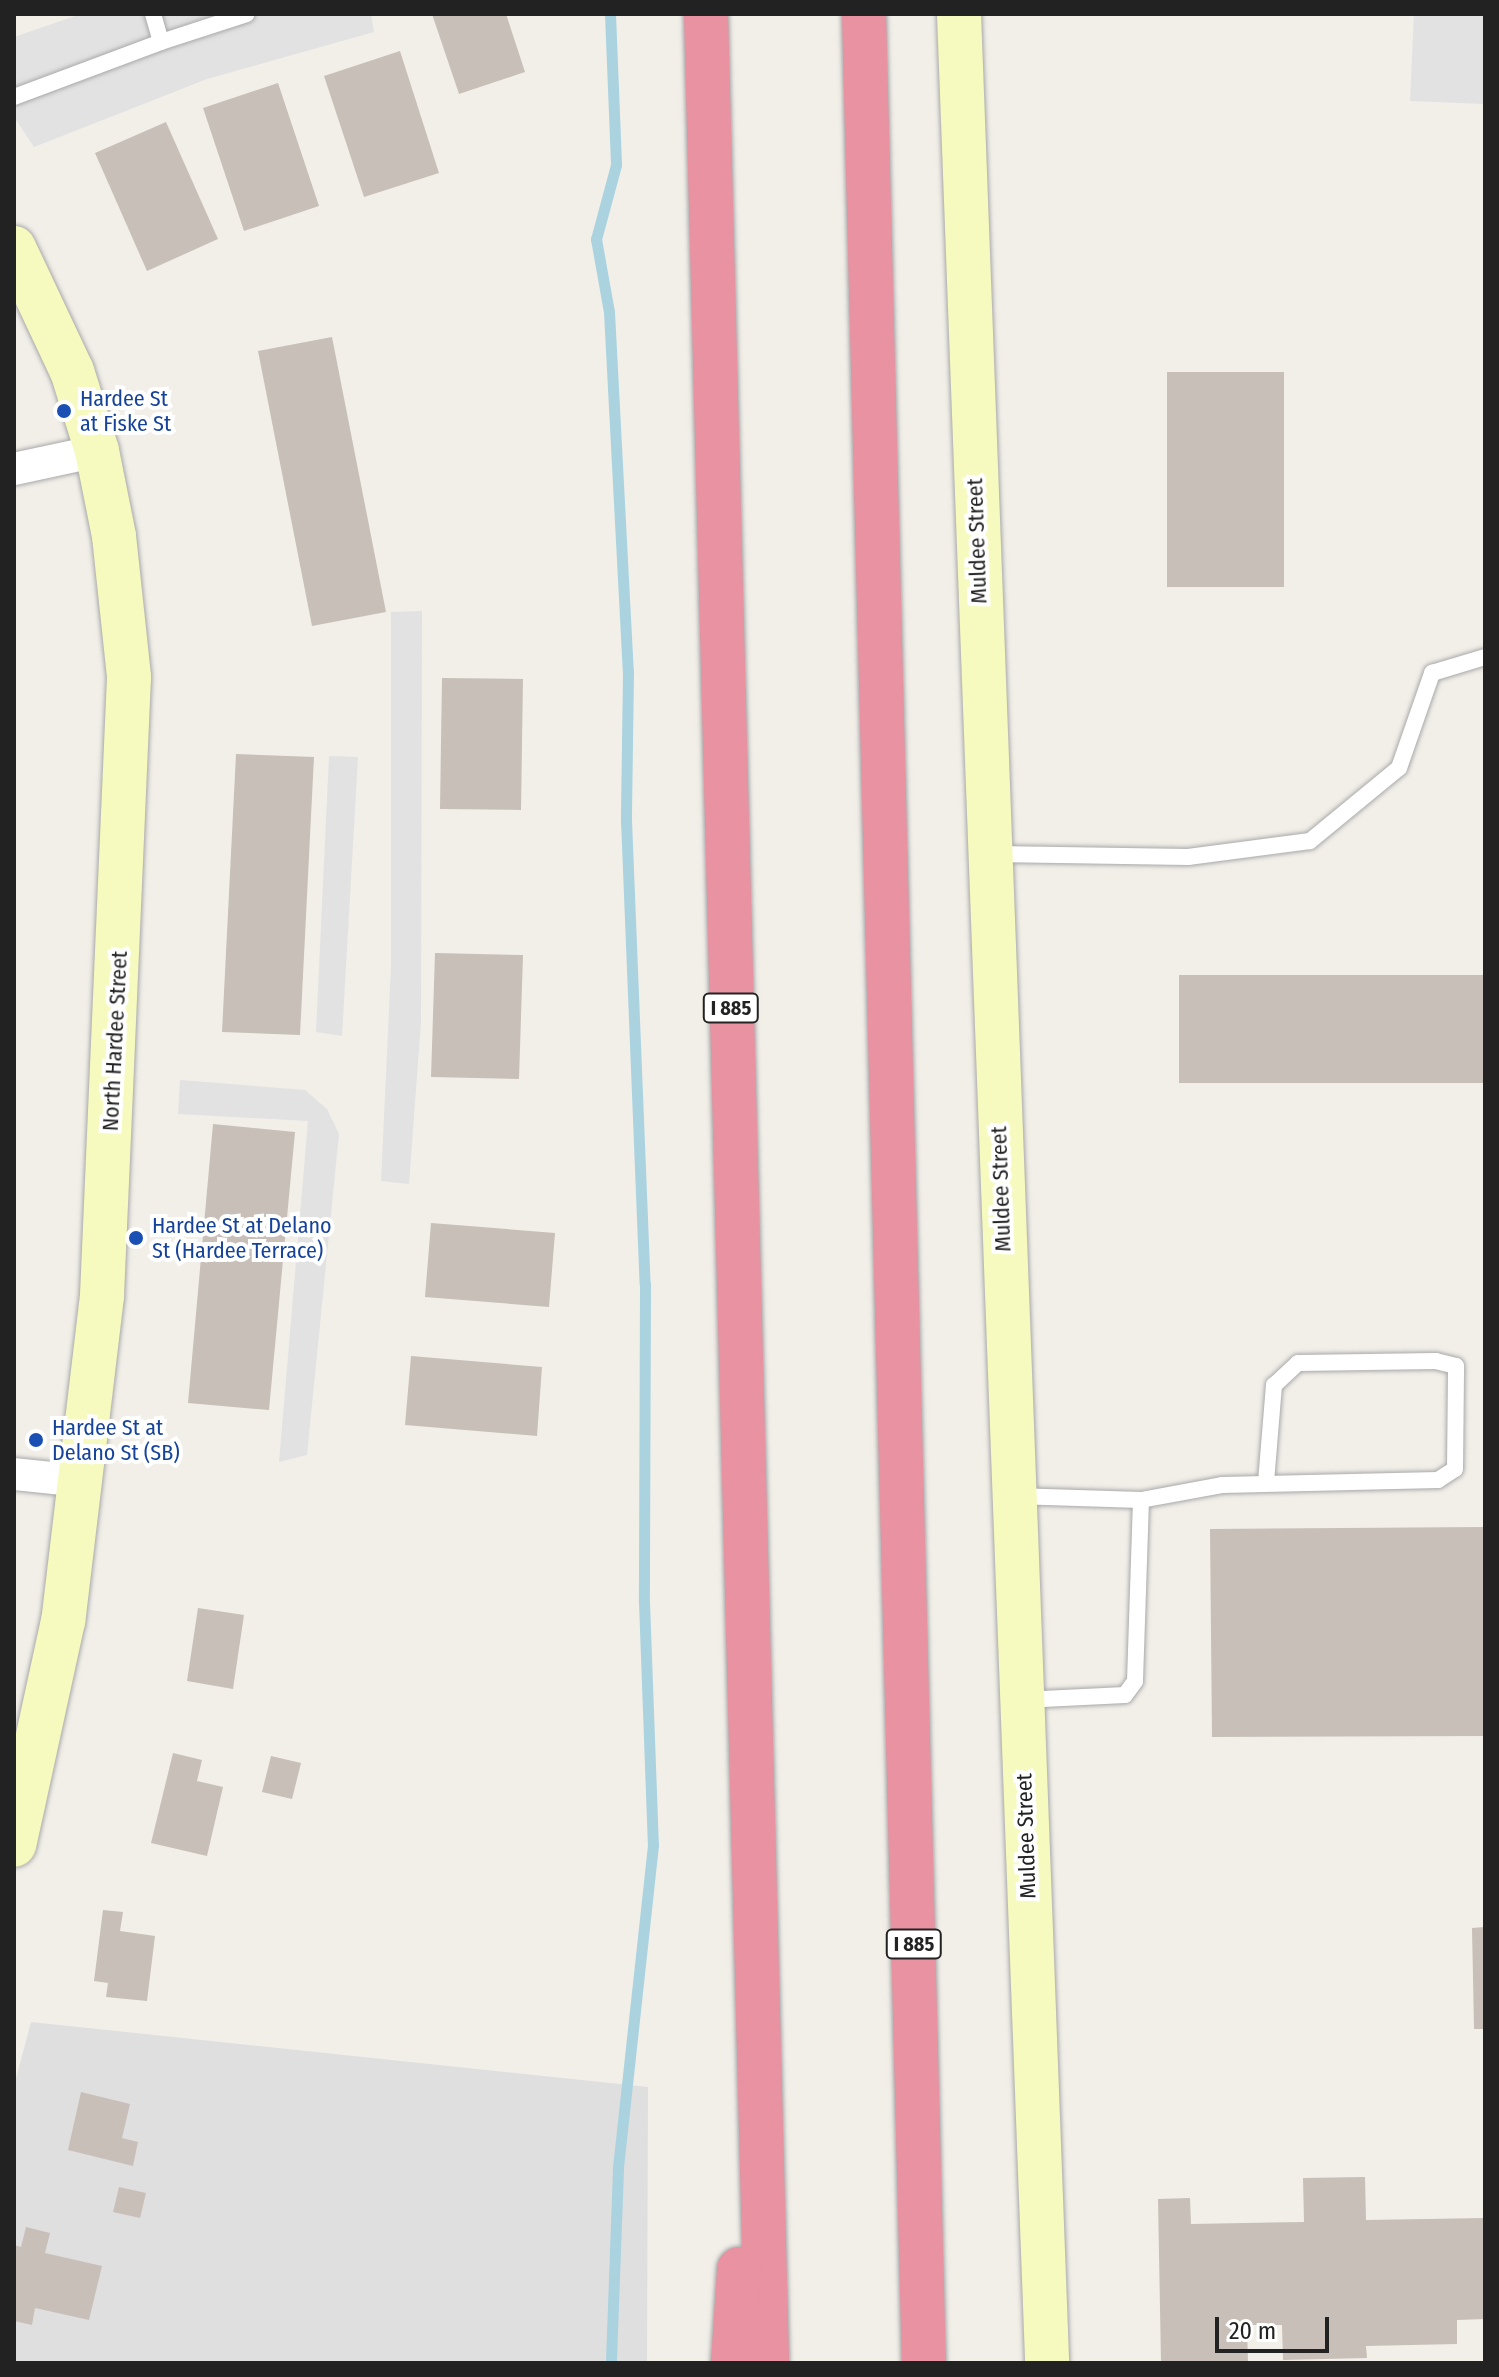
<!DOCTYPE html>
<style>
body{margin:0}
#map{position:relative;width:1499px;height:2377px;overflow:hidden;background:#f2efe9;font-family:"Fira Sans Condensed",sans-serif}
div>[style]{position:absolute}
.residential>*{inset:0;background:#e0dfdf}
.parking>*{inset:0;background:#e2e2e2}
.stream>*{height:11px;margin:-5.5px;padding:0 5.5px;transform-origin:5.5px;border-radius:5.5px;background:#aad3df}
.building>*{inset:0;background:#c7bfb8}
.roads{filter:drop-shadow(0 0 2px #a9a9a9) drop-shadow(0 0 2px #a9a9a9)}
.lane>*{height:16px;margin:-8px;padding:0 8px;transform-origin:8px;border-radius:8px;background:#fff}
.street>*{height:32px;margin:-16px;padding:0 16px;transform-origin:16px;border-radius:16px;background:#fff}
.secondary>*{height:44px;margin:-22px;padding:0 22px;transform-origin:22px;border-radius:22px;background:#f7fabf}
.highway>*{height:44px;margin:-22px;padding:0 22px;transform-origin:22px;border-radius:22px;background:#e892a2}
.dots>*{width:22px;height:22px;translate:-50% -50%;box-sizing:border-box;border:4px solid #fff;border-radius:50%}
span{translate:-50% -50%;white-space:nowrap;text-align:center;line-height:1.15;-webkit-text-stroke:8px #fff;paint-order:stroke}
.shield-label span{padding:2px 6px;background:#fff;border:2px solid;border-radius:6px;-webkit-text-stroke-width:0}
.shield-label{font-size:20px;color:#222;font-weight:700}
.transit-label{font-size:22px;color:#164399}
.left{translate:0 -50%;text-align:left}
.street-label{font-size:22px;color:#222}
.frame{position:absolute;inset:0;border:16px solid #222;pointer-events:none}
.scale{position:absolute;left:1215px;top:2317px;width:114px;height:36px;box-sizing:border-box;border:4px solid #222;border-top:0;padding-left:10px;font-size:24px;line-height:28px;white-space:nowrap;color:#222;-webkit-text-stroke:6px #fff;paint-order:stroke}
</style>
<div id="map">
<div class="residential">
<div style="clip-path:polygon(31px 2022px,648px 2087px,647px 2363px,14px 2363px,14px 2086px)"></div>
</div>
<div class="parking">
<div style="clip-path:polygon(81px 14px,371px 14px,374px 32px,207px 79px,34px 147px,14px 117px,14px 37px)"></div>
<div style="clip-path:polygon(1414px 14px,1485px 14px,1485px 104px,1410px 101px)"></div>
<div style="clip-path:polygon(422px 611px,421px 1022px,409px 1184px,381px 1181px,391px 967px,391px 612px)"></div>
<div style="clip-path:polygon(329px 756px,358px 757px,342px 1036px,316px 1032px)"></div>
<div style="clip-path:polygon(180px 1080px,305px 1090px,327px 1109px,339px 1134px,307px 1455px,279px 1462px,308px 1121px,178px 1114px)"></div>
</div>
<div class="stream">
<div style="left:610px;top:14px;width:151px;rotate:87.7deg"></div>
<div style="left:616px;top:165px;width:77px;rotate:105.1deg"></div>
<div style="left:596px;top:239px;width:74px;rotate:79.9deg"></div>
<div style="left:609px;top:312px;width:360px;rotate:87deg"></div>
<div style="left:628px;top:671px;width:149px;rotate:90.8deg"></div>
<div style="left:626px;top:820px;width:464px;rotate:87.7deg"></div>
<div style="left:645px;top:1284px;width:318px;rotate:90.2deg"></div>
<div style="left:644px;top:1602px;width:243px;rotate:87.9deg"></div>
<div style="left:653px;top:1845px;width:326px;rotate:96.2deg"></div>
<div style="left:618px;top:2169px;width:194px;rotate:92.1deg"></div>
</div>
<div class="building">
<div style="clip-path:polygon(432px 14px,506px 14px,525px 72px,459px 94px)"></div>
<div style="clip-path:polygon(400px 51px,439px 173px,364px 197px,324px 76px)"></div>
<div style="clip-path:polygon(278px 83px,319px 206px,244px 231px,203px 108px)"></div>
<div style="clip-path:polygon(166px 122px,218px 239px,147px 271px,95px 153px)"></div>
<div style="clip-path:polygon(332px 337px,386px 612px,312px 626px,258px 351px)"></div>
<div style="clip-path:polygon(1167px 372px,1284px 372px,1284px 587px,1167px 587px)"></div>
<div style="clip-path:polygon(442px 678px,523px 679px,521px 810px,440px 809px)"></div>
<div style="clip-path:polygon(236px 754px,314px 757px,300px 1035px,222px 1032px)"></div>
<div style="clip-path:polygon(435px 953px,523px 955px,519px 1079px,431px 1077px)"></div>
<div style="clip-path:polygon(1179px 975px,1485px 975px,1485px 1083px,1179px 1083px)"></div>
<div style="clip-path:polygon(213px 1124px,295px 1132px,269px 1410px,188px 1403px)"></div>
<div style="clip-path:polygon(431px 1223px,555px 1233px,549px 1307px,425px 1297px)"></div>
<div style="clip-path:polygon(411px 1356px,542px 1367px,537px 1436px,405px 1425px)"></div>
<div style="clip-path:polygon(1485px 1527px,1485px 1736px,1212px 1737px,1210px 1529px)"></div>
<div style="clip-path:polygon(198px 1608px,244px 1615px,233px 1689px,187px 1681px)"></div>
<div style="clip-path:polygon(173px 1753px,202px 1760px,197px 1781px,223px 1787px,207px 1856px,151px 1843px)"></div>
<div style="clip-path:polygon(271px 1756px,301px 1763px,292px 1799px,262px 1792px)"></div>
<div style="clip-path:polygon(103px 1910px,123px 1912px,120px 1931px,155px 1936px,147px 2001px,106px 1997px,108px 1983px,94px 1981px)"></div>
<div style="clip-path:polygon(1485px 1927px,1485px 2029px,1474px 2029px,1472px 1928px)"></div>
<div style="clip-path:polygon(81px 2092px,130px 2104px,122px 2138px,138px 2142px,133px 2166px,68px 2150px)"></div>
<div style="clip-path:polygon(1365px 2177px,1366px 2220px,1485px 2218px,1485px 2319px,1457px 2320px,1457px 2344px,1366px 2346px,1367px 2358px,1283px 2360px,1282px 2325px,1247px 2325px,1248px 2363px,1161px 2363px,1158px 2199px,1190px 2198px,1191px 2224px,1304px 2222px,1303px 2178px)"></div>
<div style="clip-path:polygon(119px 2187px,146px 2193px,140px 2218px,113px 2212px)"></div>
<div style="clip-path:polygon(26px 2227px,50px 2233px,45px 2253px,102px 2266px,89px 2320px,35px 2308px,32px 2325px,14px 2321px,14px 2245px,21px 2247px)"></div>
</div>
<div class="roads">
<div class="lane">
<div style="left:153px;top:14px;width:29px;rotate:74deg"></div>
<div style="left:161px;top:42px;width:90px;rotate:-18deg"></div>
<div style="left:14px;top:97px;width:157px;rotate:-20.5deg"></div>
<div style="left:994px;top:854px;width:194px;rotate:0.9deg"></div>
<div style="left:1188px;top:857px;width:123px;rotate:-7.5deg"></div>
<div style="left:1310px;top:841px;width:115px;rotate:-39.4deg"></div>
<div style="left:1399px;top:768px;width:101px;rotate:-70.8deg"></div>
<div style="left:1432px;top:673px;width:55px;rotate:-16.8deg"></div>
<div style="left:1014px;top:1496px;width:127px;rotate:1.8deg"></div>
<div style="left:1141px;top:1500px;width:82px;rotate:-10.5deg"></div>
<div style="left:1222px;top:1485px;width:216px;rotate:-1.3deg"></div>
<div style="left:1438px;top:1480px;width:20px;rotate:-33deg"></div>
<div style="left:1455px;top:1469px;width:103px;rotate:-89.4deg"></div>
<div style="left:1456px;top:1366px;width:21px;rotate:-166deg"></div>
<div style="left:1436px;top:1361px;width:138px;rotate:179.2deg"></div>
<div style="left:1298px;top:1363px;width:33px;rotate:137deg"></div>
<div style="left:1274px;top:1385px;width:98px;rotate:94.7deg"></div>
<div style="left:1022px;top:1700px;width:103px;rotate:-2.8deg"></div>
<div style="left:1125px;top:1695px;width:17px;rotate:-54deg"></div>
<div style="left:1135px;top:1681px;width:181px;rotate:-88.1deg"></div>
</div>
<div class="street">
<div style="left:14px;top:469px;width:85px;rotate:-12.2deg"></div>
<div style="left:14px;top:1474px;width:68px;rotate:5.9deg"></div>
</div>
<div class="secondary">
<div style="left:959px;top:14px;width:2351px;rotate:87.85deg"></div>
<div style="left:14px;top:248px;width:136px;rotate:64.8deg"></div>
<div style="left:72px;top:371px;width:84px;rotate:72.6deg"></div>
<div style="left:97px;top:451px;width:87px;rotate:78.7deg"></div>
<div style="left:114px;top:536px;width:142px;rotate:83.9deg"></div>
<div style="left:129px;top:677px;width:620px;rotate:92.5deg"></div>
<div style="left:102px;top:1296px;width:327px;rotate:96.8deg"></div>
<div style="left:63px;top:1621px;width:229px;rotate:102.3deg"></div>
</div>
<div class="highway">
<div style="left:706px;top:14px;width:2350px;rotate:88.51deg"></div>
<div style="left:864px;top:14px;width:2350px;rotate:88.54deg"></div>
<div style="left:733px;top:2363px;width:94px;rotate:-86.3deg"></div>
</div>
</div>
<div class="dots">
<div style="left:64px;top:411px;background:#1a4fb4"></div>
<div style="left:136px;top:1238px;background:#1a4fb4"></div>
<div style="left:36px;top:1440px;background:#1a4fb4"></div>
</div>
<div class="shield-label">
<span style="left:731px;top:1008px">I 885</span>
<span style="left:914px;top:1944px">I 885</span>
</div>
<div class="transit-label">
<span class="left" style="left:80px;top:411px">Hardee St<br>at Fiske St</span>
<span class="left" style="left:152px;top:1238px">Hardee St at Delano<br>St (Hardee Terrace)</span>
<span class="left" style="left:52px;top:1440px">Hardee St at<br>Delano St (SB)</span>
</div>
<div class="street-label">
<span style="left:977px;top:541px;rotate:-92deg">Muldee Street</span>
<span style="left:115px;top:1041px;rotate:-87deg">North Hardee Street</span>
<span style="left:1001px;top:1189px;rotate:-92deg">Muldee Street</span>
<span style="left:1026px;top:1836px;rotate:-92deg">Muldee Street</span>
</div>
<div class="frame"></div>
<div class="scale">20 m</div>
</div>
